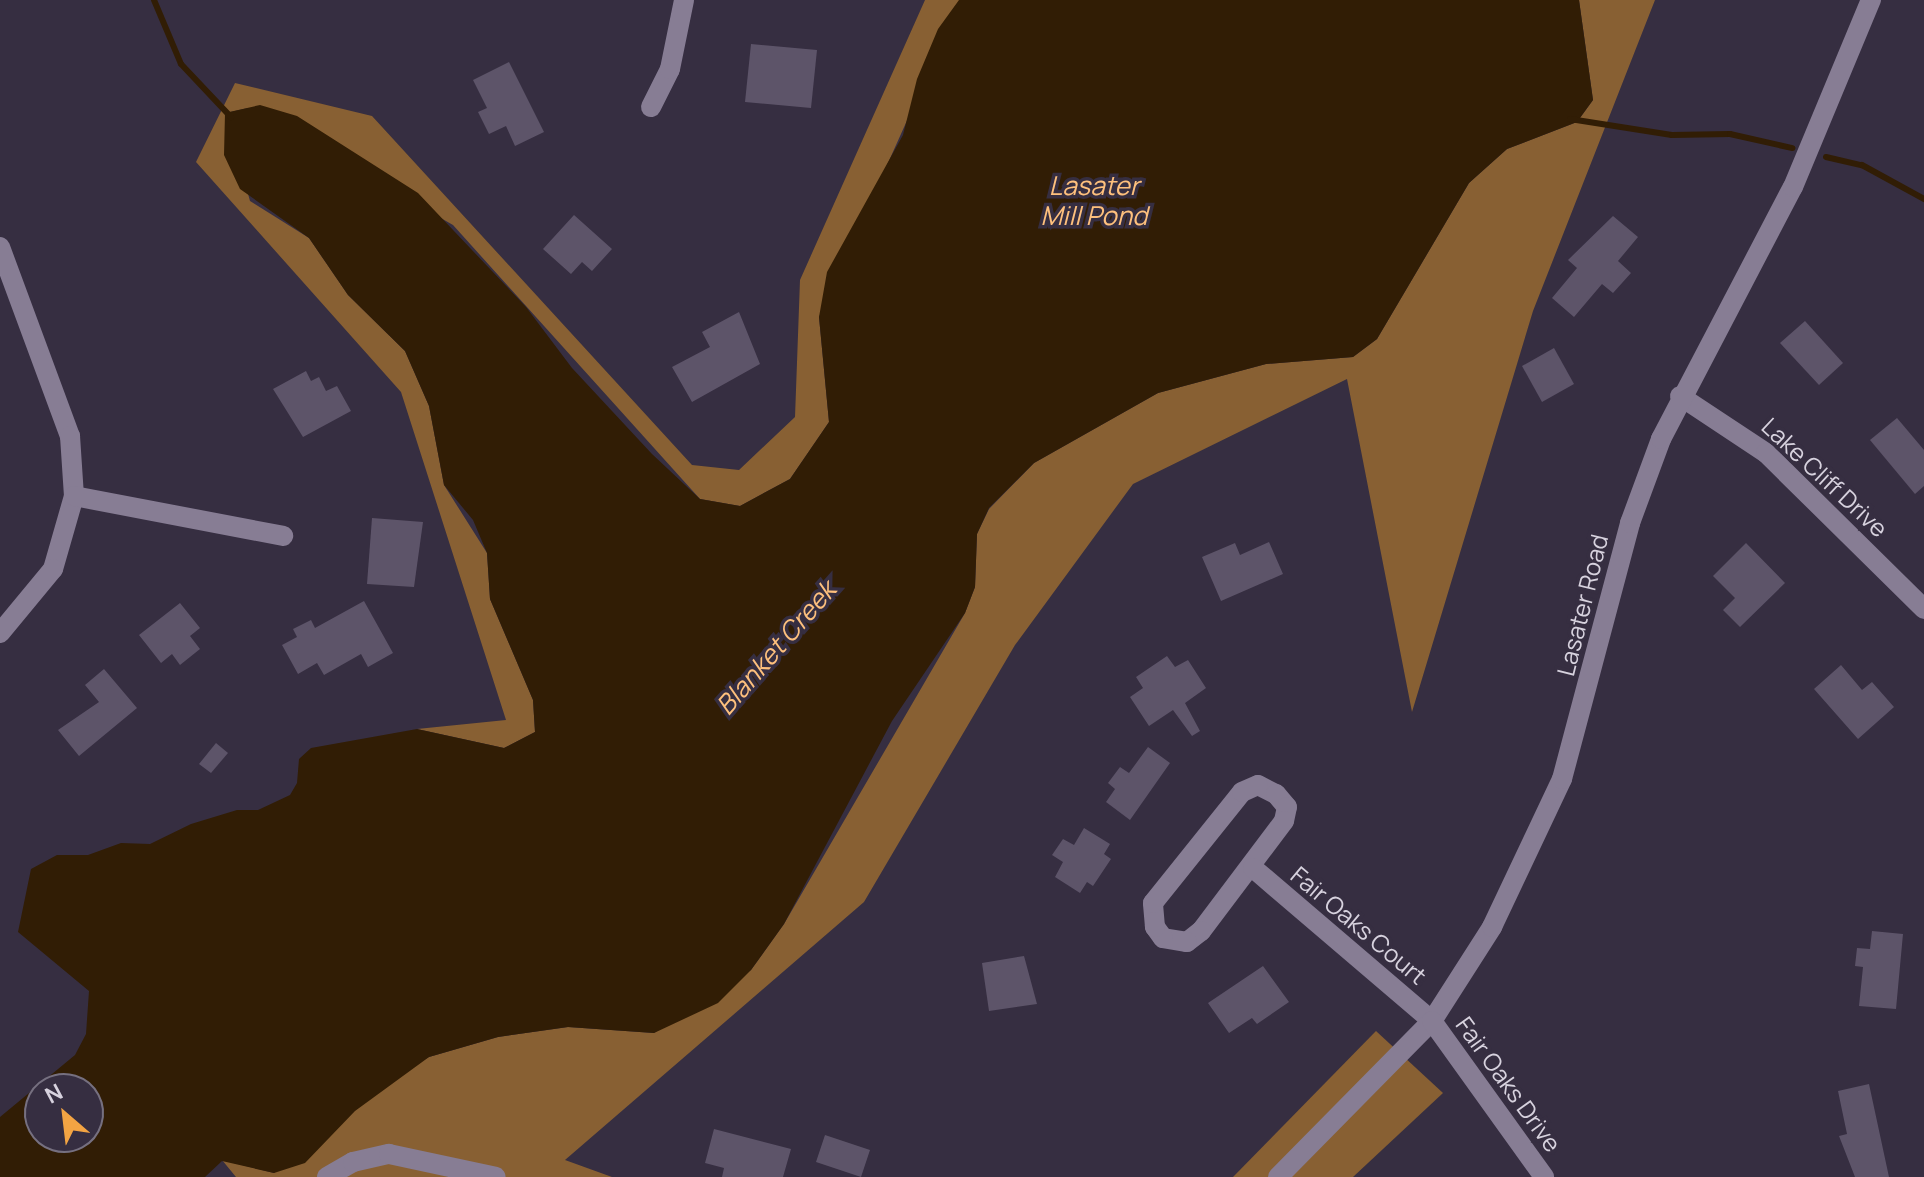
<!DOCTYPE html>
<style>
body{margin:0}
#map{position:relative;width:1924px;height:1177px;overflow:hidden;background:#362e41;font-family:Manrope,sans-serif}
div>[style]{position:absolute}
.forest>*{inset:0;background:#886033}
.water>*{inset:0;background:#311d05}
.stream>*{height:6px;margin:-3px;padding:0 3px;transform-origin:3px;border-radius:3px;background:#311d05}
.building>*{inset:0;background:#5d5469}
.street>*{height:20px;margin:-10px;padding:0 10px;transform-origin:10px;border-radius:10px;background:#877d94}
.secondary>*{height:20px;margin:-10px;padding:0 10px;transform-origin:10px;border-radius:10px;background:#877d94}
span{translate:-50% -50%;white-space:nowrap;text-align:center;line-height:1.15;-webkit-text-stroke:7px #362e41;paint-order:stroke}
.street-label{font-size:24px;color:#d7d2de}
.water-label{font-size:26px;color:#fec07d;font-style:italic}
.north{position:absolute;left:24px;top:1073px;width:80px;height:80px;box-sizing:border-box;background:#362e41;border:2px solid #767080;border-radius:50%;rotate:332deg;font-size:22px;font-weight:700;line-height:32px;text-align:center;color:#d7d2de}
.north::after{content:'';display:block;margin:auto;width:28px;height:36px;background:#f3a443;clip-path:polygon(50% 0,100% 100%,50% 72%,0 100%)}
</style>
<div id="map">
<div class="forest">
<div style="clip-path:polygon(925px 0,961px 0,819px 317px,829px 422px,790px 479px,740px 506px,700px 499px,453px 225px,248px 108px,226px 113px,250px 201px,309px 238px,348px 295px,405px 351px,429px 406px,444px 485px,487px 553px,490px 599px,533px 700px,535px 732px,504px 748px,417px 729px,506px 720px,401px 392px,196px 162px,235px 83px,372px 116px,692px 465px,739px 470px,795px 417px,800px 280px)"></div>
<div style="clip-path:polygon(1579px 0,1655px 0,1533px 311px,1412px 712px,1347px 379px,1133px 484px,1015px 645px,864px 902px,565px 1160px,612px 1177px,236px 1177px,222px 1160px,274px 1173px,396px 1076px,429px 1057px,498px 1037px,568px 1027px,654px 1033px,751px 970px,784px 924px,965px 613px,975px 587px,977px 534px,989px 509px,1034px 463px,1158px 393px,1266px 364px,1353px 357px,1377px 339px,1469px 183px,1507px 149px,1577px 122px,1593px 100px)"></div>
<div style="clip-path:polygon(1376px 1031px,1443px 1093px,1353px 1177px,1233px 1177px)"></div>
</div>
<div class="water">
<div style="clip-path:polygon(evenodd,959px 0,1579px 0,1593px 100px,1577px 122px,1507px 149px,1469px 183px,1377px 339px,1353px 357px,1266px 364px,1158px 393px,1034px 463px,989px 508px,977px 534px,975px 587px,965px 613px,892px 721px,784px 924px,751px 970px,718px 1003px,654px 1033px,568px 1027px,498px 1037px,429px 1057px,355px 1111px,305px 1163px,274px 1173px,222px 1161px,205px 1177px,0 1177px,0 1117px,75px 1055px,86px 1034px,89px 991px,18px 932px,31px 869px,57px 855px,88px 855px,121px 843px,150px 844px,191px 824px,237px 810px,258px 810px,290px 795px,297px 783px,299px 759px,311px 748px,417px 729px,504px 748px,535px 732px,533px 700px,490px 599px,487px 553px,473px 520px,444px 485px,429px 406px,405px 351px,348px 295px,309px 238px,240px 189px,224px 155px,225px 113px,260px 105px,297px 116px,418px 193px,526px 307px,572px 368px,652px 454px,700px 499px,740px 506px,790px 479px,829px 422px,819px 317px,827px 272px,903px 135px,917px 79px,938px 29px,959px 0,40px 1089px,88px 1089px,88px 1137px,40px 1137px,40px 1089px)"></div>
</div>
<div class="stream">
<div style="left:154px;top:0;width:69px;rotate:67.1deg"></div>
<div style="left:181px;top:64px;width:73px;rotate:46.7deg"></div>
<div style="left:1570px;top:119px;width:103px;rotate:8.9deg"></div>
<div style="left:1672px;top:135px;width:58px;rotate:-1deg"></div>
<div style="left:1730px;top:134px;width:64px;rotate:12.7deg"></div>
<div style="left:1826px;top:157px;width:37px;rotate:13deg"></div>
<div style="left:1862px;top:165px;width:71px;rotate:28.7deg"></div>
</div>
<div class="building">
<div style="clip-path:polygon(751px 44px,817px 50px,811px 108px,745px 102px)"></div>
<div style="clip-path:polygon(509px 62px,544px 132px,515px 146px,506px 126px,489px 134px,478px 112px,487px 108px,473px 80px)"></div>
<div style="clip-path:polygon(574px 215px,612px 249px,592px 271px,582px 262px,571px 274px,543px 249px)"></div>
<div style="clip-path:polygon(1613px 216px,1638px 237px,1618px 261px,1631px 273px,1613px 293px,1602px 284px,1574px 317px,1552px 298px,1577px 268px,1568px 260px)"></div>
<div style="clip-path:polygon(739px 312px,760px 364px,692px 402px,672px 367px,710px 347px,702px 332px)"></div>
<div style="clip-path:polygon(1805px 321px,1843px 363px,1819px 385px,1780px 343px)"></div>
<div style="clip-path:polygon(1554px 348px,1574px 384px,1542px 402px,1522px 366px)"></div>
<div style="clip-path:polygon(306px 371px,311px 381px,319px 377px,326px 391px,337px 386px,351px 411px,303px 437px,273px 389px)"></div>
<div style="clip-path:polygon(1897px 418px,1924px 450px,1924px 486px,1915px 494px,1870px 440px)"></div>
<div style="clip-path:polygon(372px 518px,423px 522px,414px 587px,367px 584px)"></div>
<div style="clip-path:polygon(1269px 542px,1283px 574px,1221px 601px,1202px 557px,1235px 543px,1240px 555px)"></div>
<div style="clip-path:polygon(1746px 543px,1785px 583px,1740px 627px,1723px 610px,1735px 598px,1713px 576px)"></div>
<div style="clip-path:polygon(364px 601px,393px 653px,368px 667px,361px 654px,324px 675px,317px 663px,298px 674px,282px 645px,297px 637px,293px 629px,311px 620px,315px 628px)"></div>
<div style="clip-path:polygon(180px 603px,200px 628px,190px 636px,200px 649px,180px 665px,172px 654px,161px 663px,139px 635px)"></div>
<div style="clip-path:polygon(1167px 656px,1175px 667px,1188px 660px,1206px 688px,1185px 703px,1200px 731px,1192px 736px,1173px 710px,1149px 726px,1130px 697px,1143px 688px,1136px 677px)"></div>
<div style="clip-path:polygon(1841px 665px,1862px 690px,1872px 682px,1894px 707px,1858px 739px,1814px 689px)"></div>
<div style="clip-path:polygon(104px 669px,137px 708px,79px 756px,58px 730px,99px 702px,85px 685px)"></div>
<div style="clip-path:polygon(216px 743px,228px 753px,211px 773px,199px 764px)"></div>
<div style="clip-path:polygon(1148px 747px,1170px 763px,1130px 820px,1106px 802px,1115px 789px,1108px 783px,1120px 767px,1129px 773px)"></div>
<div style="clip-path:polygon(1084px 828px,1110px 844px,1104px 854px,1111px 859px,1093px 886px,1087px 882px,1080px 893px,1055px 877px,1063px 862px,1052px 855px,1063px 839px,1074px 845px)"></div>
<div style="clip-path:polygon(1872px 931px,1903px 934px,1896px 1009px,1859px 1006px,1863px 967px,1855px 966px,1857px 948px,1870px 949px)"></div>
<div style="clip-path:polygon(1024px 956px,1037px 1004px,989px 1011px,982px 963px)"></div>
<div style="clip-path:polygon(1263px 966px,1289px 1002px,1257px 1024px,1252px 1018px,1229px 1033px,1208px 1003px)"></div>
<div style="clip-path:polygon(1869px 1084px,1889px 1177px,1855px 1177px,1839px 1136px,1847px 1134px,1838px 1091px)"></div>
<div style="clip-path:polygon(714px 1129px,791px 1149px,783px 1177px,722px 1177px,724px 1168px,705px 1163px)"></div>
<div style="clip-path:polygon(825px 1135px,870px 1150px,861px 1177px,816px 1162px)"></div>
</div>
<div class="street">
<div style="left:651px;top:107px;width:42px;rotate:-63.4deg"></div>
<div style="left:670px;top:69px;width:70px;rotate:-78.5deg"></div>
<div style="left:0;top:247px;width:202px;rotate:69.7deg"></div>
<div style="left:70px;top:436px;width:60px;rotate:86.2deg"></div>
<div style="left:74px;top:496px;width:76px;rotate:106deg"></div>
<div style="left:53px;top:569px;width:83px;rotate:129.6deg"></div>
<div style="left:1680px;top:396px;width:103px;rotate:33.5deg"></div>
<div style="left:1766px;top:453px;width:222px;rotate:44.6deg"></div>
<div style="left:74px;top:496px;width:213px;rotate:10.8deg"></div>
<div style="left:1258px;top:785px;width:20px;rotate:27deg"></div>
<div style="left:1276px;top:794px;width:17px;rotate:50deg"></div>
<div style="left:1287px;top:807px;width:14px;rotate:102deg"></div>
<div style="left:1284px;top:821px;width:138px;rotate:127deg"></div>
<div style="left:1201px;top:931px;width:18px;rotate:142deg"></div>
<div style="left:1187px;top:942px;width:24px;rotate:-171deg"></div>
<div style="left:1163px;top:938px;width:14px;rotate:-126deg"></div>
<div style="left:1155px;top:927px;width:24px;rotate:-95deg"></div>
<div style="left:1153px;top:903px;width:142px;rotate:-51.3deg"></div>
<div style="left:1242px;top:792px;width:17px;rotate:-24deg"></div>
<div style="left:1253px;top:868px;width:235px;rotate:40.5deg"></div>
<div style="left:1432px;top:1021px;width:112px;rotate:-57.4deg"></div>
<div style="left:1492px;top:927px;width:164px;rotate:-64.7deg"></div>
<div style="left:1562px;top:779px;width:265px;rotate:-75.1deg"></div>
<div style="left:1630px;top:523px;width:90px;rotate:-69.7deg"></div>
<div style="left:1661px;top:439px;width:284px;rotate:-62.4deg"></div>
<div style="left:1793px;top:187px;width:203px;rotate:-67.4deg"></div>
</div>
<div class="secondary">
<div style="left:327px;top:1177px;width:30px;rotate:-30deg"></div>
<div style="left:353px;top:1162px;width:37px;rotate:-13deg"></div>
<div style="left:389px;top:1154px;width:109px;rotate:12.1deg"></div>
<div style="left:1278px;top:1177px;width:219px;rotate:-45.4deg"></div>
<div style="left:1432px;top:1021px;width:192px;rotate:54.3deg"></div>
</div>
<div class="street-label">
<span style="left:1825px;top:477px;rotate:43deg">Lake Cliff Drive</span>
<span style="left:1582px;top:605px;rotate:-76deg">Lasater Road</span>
<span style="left:1359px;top:925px;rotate:40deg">Fair Oaks Court</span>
<span style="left:1509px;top:1084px;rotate:54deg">Fair Oaks Drive</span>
</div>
<div class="water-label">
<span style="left:1094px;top:201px">Lasater<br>Mill Pond</span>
<span style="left:776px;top:648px;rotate:-49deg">Blanket Creek</span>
</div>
<div class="north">N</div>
</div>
